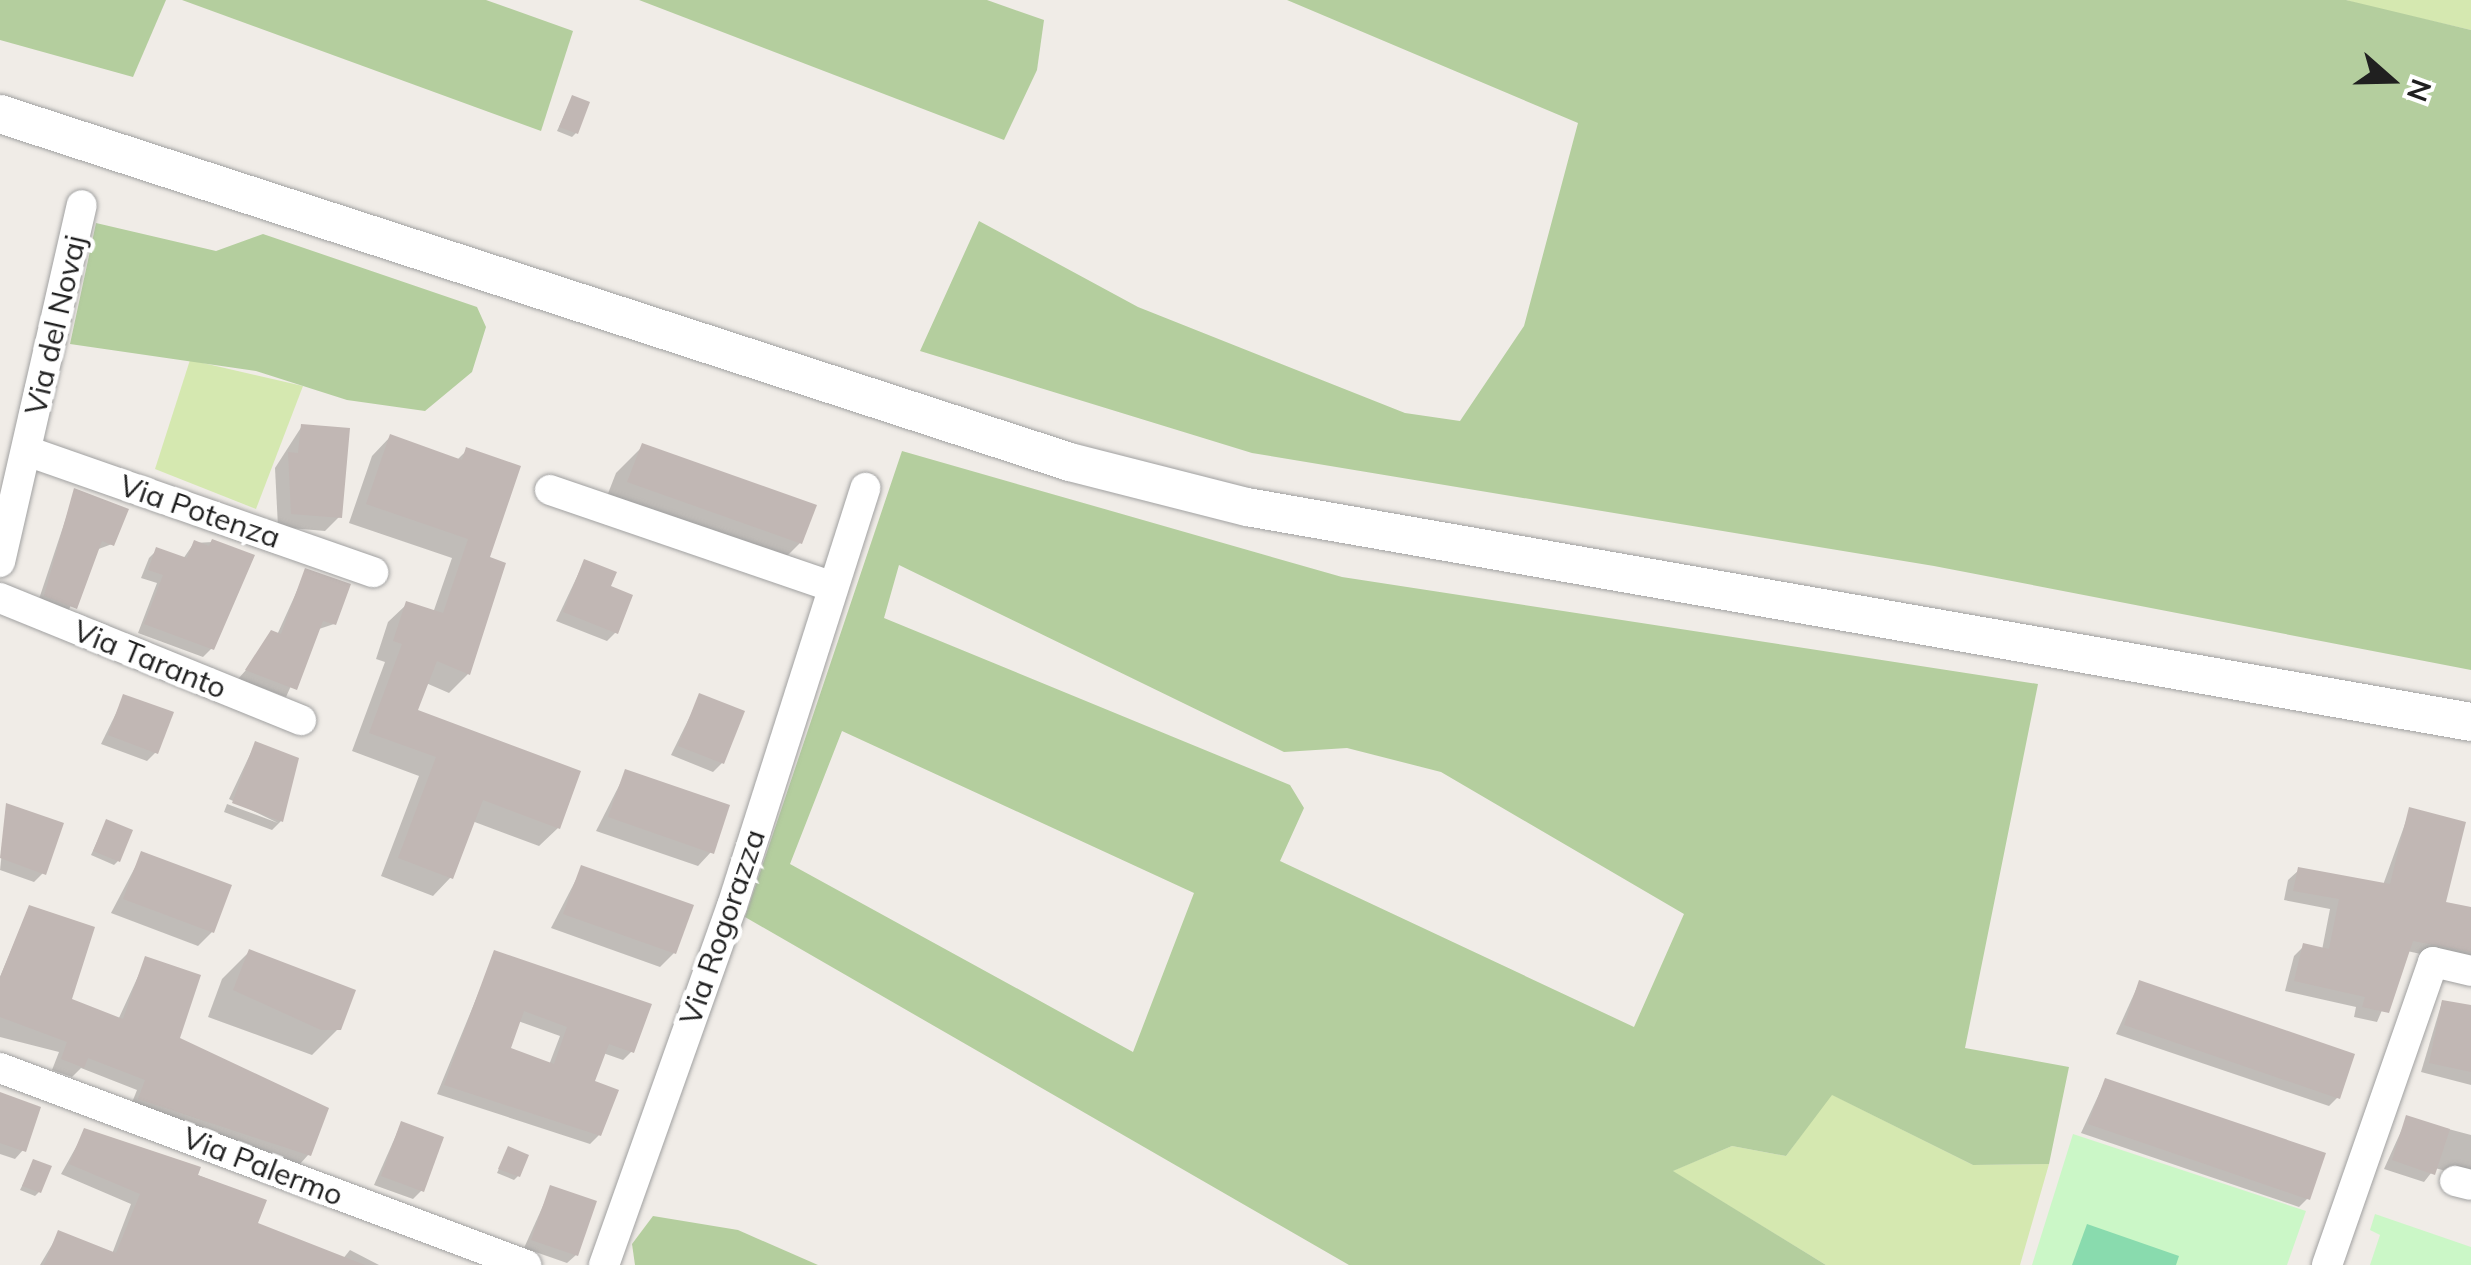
<!DOCTYPE html>
<style>
body{margin:0}
#map{position:relative;width:2471px;height:1265px;overflow:hidden;background:#f0ece7;font-family:Mulish,sans-serif}
div>[style]{position:absolute}
.grass>*{inset:0;background:#d5e8b0}
.forest>*{inset:0;background:#b4ce9e}
.park>*{inset:0;background:#cbf7c7}
.pitch>*{inset:0;background:#89dbae}
.shadow>*{inset:0;background:#0003}
.building>*{inset:0;background:#c1b7b4}
.roads{filter:drop-shadow(0 0 2px #a1a1a1) drop-shadow(0 0 2px #a1a1a1)}
.minor>*{height:30px;margin:-15px;padding:0 15px;transform-origin:15px;border-radius:15px;background:#fff}
.tertiary>*{height:38px;margin:-19px;padding:0 19px;transform-origin:19px;border-radius:19px;background:#fff}
span{translate:-50% -50%;white-space:nowrap;text-align:center;line-height:1.15;-webkit-text-stroke:9px #fff;paint-order:stroke}
.street-label{font-size:30px;color:#202020}
.north{position:absolute;left:2341px;top:30px;width:100px;height:100px;-webkit-text-stroke:8px #fff;paint-order:stroke;rotate:110deg;font-size:28px;font-weight:700;line-height:40px;text-align:center;color:#202020}
.north::after{content:'';display:block;margin:auto;width:35px;height:45px;background:#202020;clip-path:polygon(50% 0,100% 100%,50% 72%,0 100%)}
</style>
<div id="map">
<div class="grass">
<div style="clip-path:polygon(2346px 0,2471px 0,2471px 30px,2366px 6px)"></div>
<div style="clip-path:polygon(190px 360px,303px 386px,256px 509px,155px 469px)"></div>
<div style="clip-path:polygon(1831px 1094px,1973px 1165px,2049px 1164px,2020px 1265px,1826px 1265px,1672px 1171px,1732px 1146px,1786px 1156px)"></div>
</div>
<div class="forest">
<div style="clip-path:polygon(0 0,166px 0,133px 77px,0 40px)"></div>
<div style="clip-path:polygon(182px 0,486px 0,573px 31px,541px 131px)"></div>
<div style="clip-path:polygon(639px 0,987px 0,1044px 20px,1037px 70px,1004px 140px)"></div>
<div style="clip-path:polygon(1287px 0,2346px 0,2471px 30px,2471px 670px,1934px 566px,1252px 453px,920px 351px,979px 221px,1138px 307px,1405px 413px,1460px 421px,1524px 326px,1578px 123px)"></div>
<div style="clip-path:polygon(96px 223px,216px 251px,263px 234px,477px 307px,486px 327px,472px 372px,425px 411px,347px 400px,256px 371px,70px 344px)"></div>
<div style="clip-path:polygon(evenodd,902px 451px,1342px 577px,2038px 684px,1965px 1048px,2069px 1067px,2049px 1164px,1973px 1165px,1832px 1095px,1786px 1156px,1732px 1146px,1673px 1171px,1826px 1265px,1349px 1265px,745px 917px,902px 451px,899px 565px,1284px 752px,1347px 748px,1441px 772px,1684px 914px,1634px 1027px,1280px 861px,1304px 808px,1290px 785px,884px 618px,899px 565px,902px 451px,842px 731px,1194px 893px,1133px 1052px,790px 864px,842px 731px)"></div>
<div style="clip-path:polygon(653px 1216px,738px 1230px,818px 1265px,635px 1265px,632px 1244px)"></div>
</div>
<div class="park">
<div style="clip-path:polygon(2073px 1134px,2306px 1211px,2287px 1265px,2032px 1265px)"></div>
<div style="clip-path:polygon(2375px 1214px,2471px 1247px,2471px 1265px,2370px 1265px,2380px 1235px,2370px 1230px)"></div>
</div>
<div class="pitch">
<div style="clip-path:polygon(2087px 1224px,2179px 1256px,2176px 1265px,2072px 1265px)"></div>
</div>
<div class="shadow">
<div style="clip-path:polygon(572px 98px,576px 133px,572px 137px,557px 131px)"></div>
<div style="clip-path:polygon(302px 426px,339px 517px,325px 531px,278px 527px,275px 468px)"></div>
<div style="clip-path:polygon(390px 437px,457px 460px,467px 450px,486px 559px,502px 564px,468px 674px,449px 693px,426px 683px,415px 711px,558px 828px,539px 846px,472px 821px,451px 877px,433px 896px,381px 876px,419px 776px,352px 751px,385px 662px,376px 659px,388px 622px,407px 604px,433px 613px,452px 558px,349px 523px,372px 456px)"></div>
<div style="clip-path:polygon(643px 446px,800px 543px,773px 570px,602px 509px,616px 473px)"></div>
<div style="clip-path:polygon(75px 491px,112px 544px,96px 550px,66px 616px,37px 605px)"></div>
<div style="clip-path:polygon(213px 542px,252px 557px,211px 649px,203px 657px,138px 633px,157px 583px,141px 578px,149px 558px,157px 550px,183px 559px,194px 543px)"></div>
<div style="clip-path:polygon(584px 562px,608px 588px,616px 632px,607px 641px,556px 621px)"></div>
<div style="clip-path:polygon(306px 571px,334px 624px,316px 630px,286px 697px,238px 679px,277px 635px)"></div>
<div style="clip-path:polygon(700px 696px,722px 763px,713px 772px,671px 755px)"></div>
<div style="clip-path:polygon(124px 697px,156px 752px,147px 761px,101px 744px)"></div>
<div style="clip-path:polygon(255px 744px,281px 821px,272px 830px,224px 812px,227px 804px,278px 823px,229px 799px)"></div>
<div style="clip-path:polygon(626px 772px,711px 852px,698px 866px,596px 831px)"></div>
<div style="clip-path:polygon(7px 806px,43px 873px,34px 882px,0 870px)"></div>
<div style="clip-path:polygon(2410px 810px,2443px 903px,2471px 910px,2471px 965px,2407px 951px,2377px 1022px,2354px 1017px,2356px 1007px,2285px 991px,2294px 956px,2304px 946px,2322px 950px,2330px 909px,2284px 900px,2288px 880px,2299px 870px,2383px 885px)"></div>
<div style="clip-path:polygon(106px 822px,118px 861px,114px 865px,91px 855px)"></div>
<div style="clip-path:polygon(142px 854px,212px 932px,198px 946px,111px 913px)"></div>
<div style="clip-path:polygon(582px 868px,674px 953px,660px 967px,551px 928px)"></div>
<div style="clip-path:polygon(29px 908px,69px 1000px,118px 1020px,146px 959px,177px 1040px,309px 1154px,299px 1165px,129px 1110px,137px 1090px,81px 1068px,72px 1077px,52px 1070px,59px 1052px,0 1037px,0 977px)"></div>
<div style="clip-path:polygon(249px 952px,339px 1028px,312px 1055px,208px 1017px,222px 979px)"></div>
<div style="clip-path:polygon(evenodd,495px 953px,632px 1051px,623px 1060px,603px 1053px,592px 1082px,599px 1135px,590px 1144px,437px 1094px,495px 953px,518px 1021px,560px 1036px,549px 1065px,508px 1049px,518px 1021px)"></div>
<div style="clip-path:polygon(2139px 983px,2338px 1097px,2329px 1106px,2116px 1034px)"></div>
<div style="clip-path:polygon(2442px 1002px,2471px 1010px,2471px 1085px,2421px 1072px)"></div>
<div style="clip-path:polygon(2105px 1081px,2308px 1198px,2299px 1207px,2081px 1133px)"></div>
<div style="clip-path:polygon(0 1095px,23px 1150px,15px 1159px,0 1154px)"></div>
<div style="clip-path:polygon(2407px 1118px,2471px 1135px,2471px 1178px,2435px 1168px,2424px 1182px,2384px 1169px)"></div>
<div style="clip-path:polygon(401px 1124px,422px 1190px,413px 1199px,374px 1185px)"></div>
<div style="clip-path:polygon(85px 1131px,264px 1201px,255px 1224px,300px 1265px,40px 1265px,59px 1233px,112px 1254px,131px 1204px,61px 1174px)"></div>
<div style="clip-path:polygon(508px 1149px,518px 1176px,514px 1180px,497px 1173px)"></div>
<div style="clip-path:polygon(34px 1162px,39px 1192px,35px 1196px,20px 1190px)"></div>
<div style="clip-path:polygon(551px 1188px,576px 1255px,567px 1263px,524px 1248px)"></div>
<div style="clip-path:polygon(350px 1250px,379px 1265px,338px 1265px)"></div>
</div>
<div class="building">
<div style="clip-path:polygon(572px 95px,590px 102px,578px 134px,559px 127px)"></div>
<div style="clip-path:polygon(301px 424px,350px 428px,342px 518px,291px 514px,288px 452px,298px 453px)"></div>
<div style="clip-path:polygon(390px 434px,462px 460px,466px 447px,521px 466px,490px 557px,506px 563px,470px 675px,437px 661px,418px 710px,581px 771px,560px 829px,483px 800px,453px 879px,398px 858px,436px 757px,369px 733px,402px 644px,393px 641px,406px 601px,443px 613px,468px 539px,366px 504px)"></div>
<div style="clip-path:polygon(642px 443px,817px 505px,802px 544px,627px 482px)"></div>
<div style="clip-path:polygon(74px 488px,129px 509px,114px 546px,102px 541px,77px 609px,44px 596px)"></div>
<div style="clip-path:polygon(212px 539px,255px 555px,214px 650px,144px 624px,163px 575px,148px 570px,156px 547px,187px 558px,194px 540px,209px 546px)"></div>
<div style="clip-path:polygon(584px 559px,617px 572px,611px 586px,633px 595px,618px 634px,563px 612px)"></div>
<div style="clip-path:polygon(305px 568px,351px 584px,336px 625px,323px 621px,297px 690px,245px 670px,271px 630px,281px 634px)"></div>
<div style="clip-path:polygon(699px 693px,745px 711px,724px 764px,678px 746px)"></div>
<div style="clip-path:polygon(123px 694px,174px 712px,158px 754px,108px 735px)"></div>
<div style="clip-path:polygon(255px 741px,299px 758px,283px 822px,232px 803px)"></div>
<div style="clip-path:polygon(625px 769px,730px 805px,714px 854px,608px 817px)"></div>
<div style="clip-path:polygon(6px 803px,64px 823px,46px 875px,0 858px)"></div>
<div style="clip-path:polygon(2409px 807px,2466px 822px,2446px 902px,2471px 907px,2471px 952px,2413px 941px,2389px 1013px,2362px 1007px,2365px 997px,2294px 981px,2303px 943px,2329px 949px,2339px 899px,2293px 891px,2298px 867px,2390px 884px)"></div>
<div style="clip-path:polygon(106px 819px,133px 830px,120px 862px,93px 851px)"></div>
<div style="clip-path:polygon(141px 851px,232px 885px,214px 933px,123px 899px)"></div>
<div style="clip-path:polygon(581px 865px,694px 905px,676px 954px,563px 914px)"></div>
<div style="clip-path:polygon(29px 905px,95px 927px,72px 999px,123px 1019px,145px 956px,201px 975px,180px 1038px,329px 1108px,311px 1156px,138px 1099px,145px 1080px,88px 1058px,84px 1068px,61px 1059px,67px 1042px,0 1017px,0 977px)"></div>
<div style="clip-path:polygon(249px 949px,356px 990px,341px 1030px,321px 1030px,233px 990px)"></div>
<div style="clip-path:polygon(evenodd,494px 950px,652px 1004px,634px 1053px,609px 1044px,595px 1081px,619px 1090px,601px 1136px,444px 1085px,494px 950px,524px 1011px,567px 1027px,554px 1064px,511px 1048px,524px 1011px)"></div>
<div style="clip-path:polygon(2139px 980px,2355px 1054px,2340px 1099px,2124px 1025px)"></div>
<div style="clip-path:polygon(2442px 1000px,2471px 1005px,2471px 1072px,2429px 1063px)"></div>
<div style="clip-path:polygon(2105px 1078px,2326px 1153px,2310px 1200px,2088px 1124px)"></div>
<div style="clip-path:polygon(0 1092px,41px 1107px,26px 1152px,0 1143px)"></div>
<div style="clip-path:polygon(2406px 1115px,2450px 1129px,2435px 1175px,2392px 1160px)"></div>
<div style="clip-path:polygon(401px 1121px,444px 1137px,424px 1192px,381px 1176px)"></div>
<div style="clip-path:polygon(84px 1128px,201px 1167px,198px 1175px,267px 1200px,258px 1223px,365px 1265px,44px 1265px,58px 1230px,116px 1253px,140px 1194px,69px 1164px)"></div>
<div style="clip-path:polygon(508px 1146px,529px 1155px,520px 1177px,498px 1169px)"></div>
<div style="clip-path:polygon(33px 1159px,52px 1166px,41px 1193px,22px 1186px)"></div>
<div style="clip-path:polygon(550px 1185px,597px 1201px,578px 1256px,531px 1240px)"></div>
</div>
<div class="roads">
<div class="minor">
<div style="left:27px;top:451px;width:367px;rotate:19.3deg"></div>
<div style="left:550px;top:490px;width:299px;rotate:18.9deg"></div>
<div style="left:0;top:562px;width:366px;rotate:-77.1deg"></div>
<div style="left:0;top:598px;width:325px;rotate:22.1deg"></div>
<div style="left:0;top:1068px;width:562px;rotate:20.53deg"></div>
<div style="left:2455px;top:1181px;width:16px;rotate:14deg"></div>
<div style="left:604px;top:1265px;width:381px;rotate:-70.4deg"></div>
<div style="left:732px;top:906px;width:439px;rotate:-72.3deg"></div>
<div style="left:2327px;top:1265px;width:321px;rotate:-70.7deg"></div>
<div style="left:2433px;top:962px;width:39px;rotate:13deg"></div>
</div>
<div class="tertiary">
<div style="left:0;top:114px;width:1125px;rotate:18.02deg"></div>
<div style="left:1070px;top:462px;width:183px;rotate:14.3deg"></div>
<div style="left:1247px;top:507px;width:1243px;rotate:9.96deg"></div>
</div>
</div>
<div class="street-label">
<span style="left:55px;top:325px;rotate:-77deg">Via del Novaj</span>
<span style="left:200px;top:511px;rotate:19deg">Via Potenza</span>
<span style="left:150px;top:659px;rotate:22deg">Via Taranto</span>
<span style="left:722px;top:927px;rotate:-71deg">Via Rogorazza</span>
<span style="left:263px;top:1166px;rotate:21deg">Via Palermo</span>
</div>
<div class="north">N</div>
</div>
